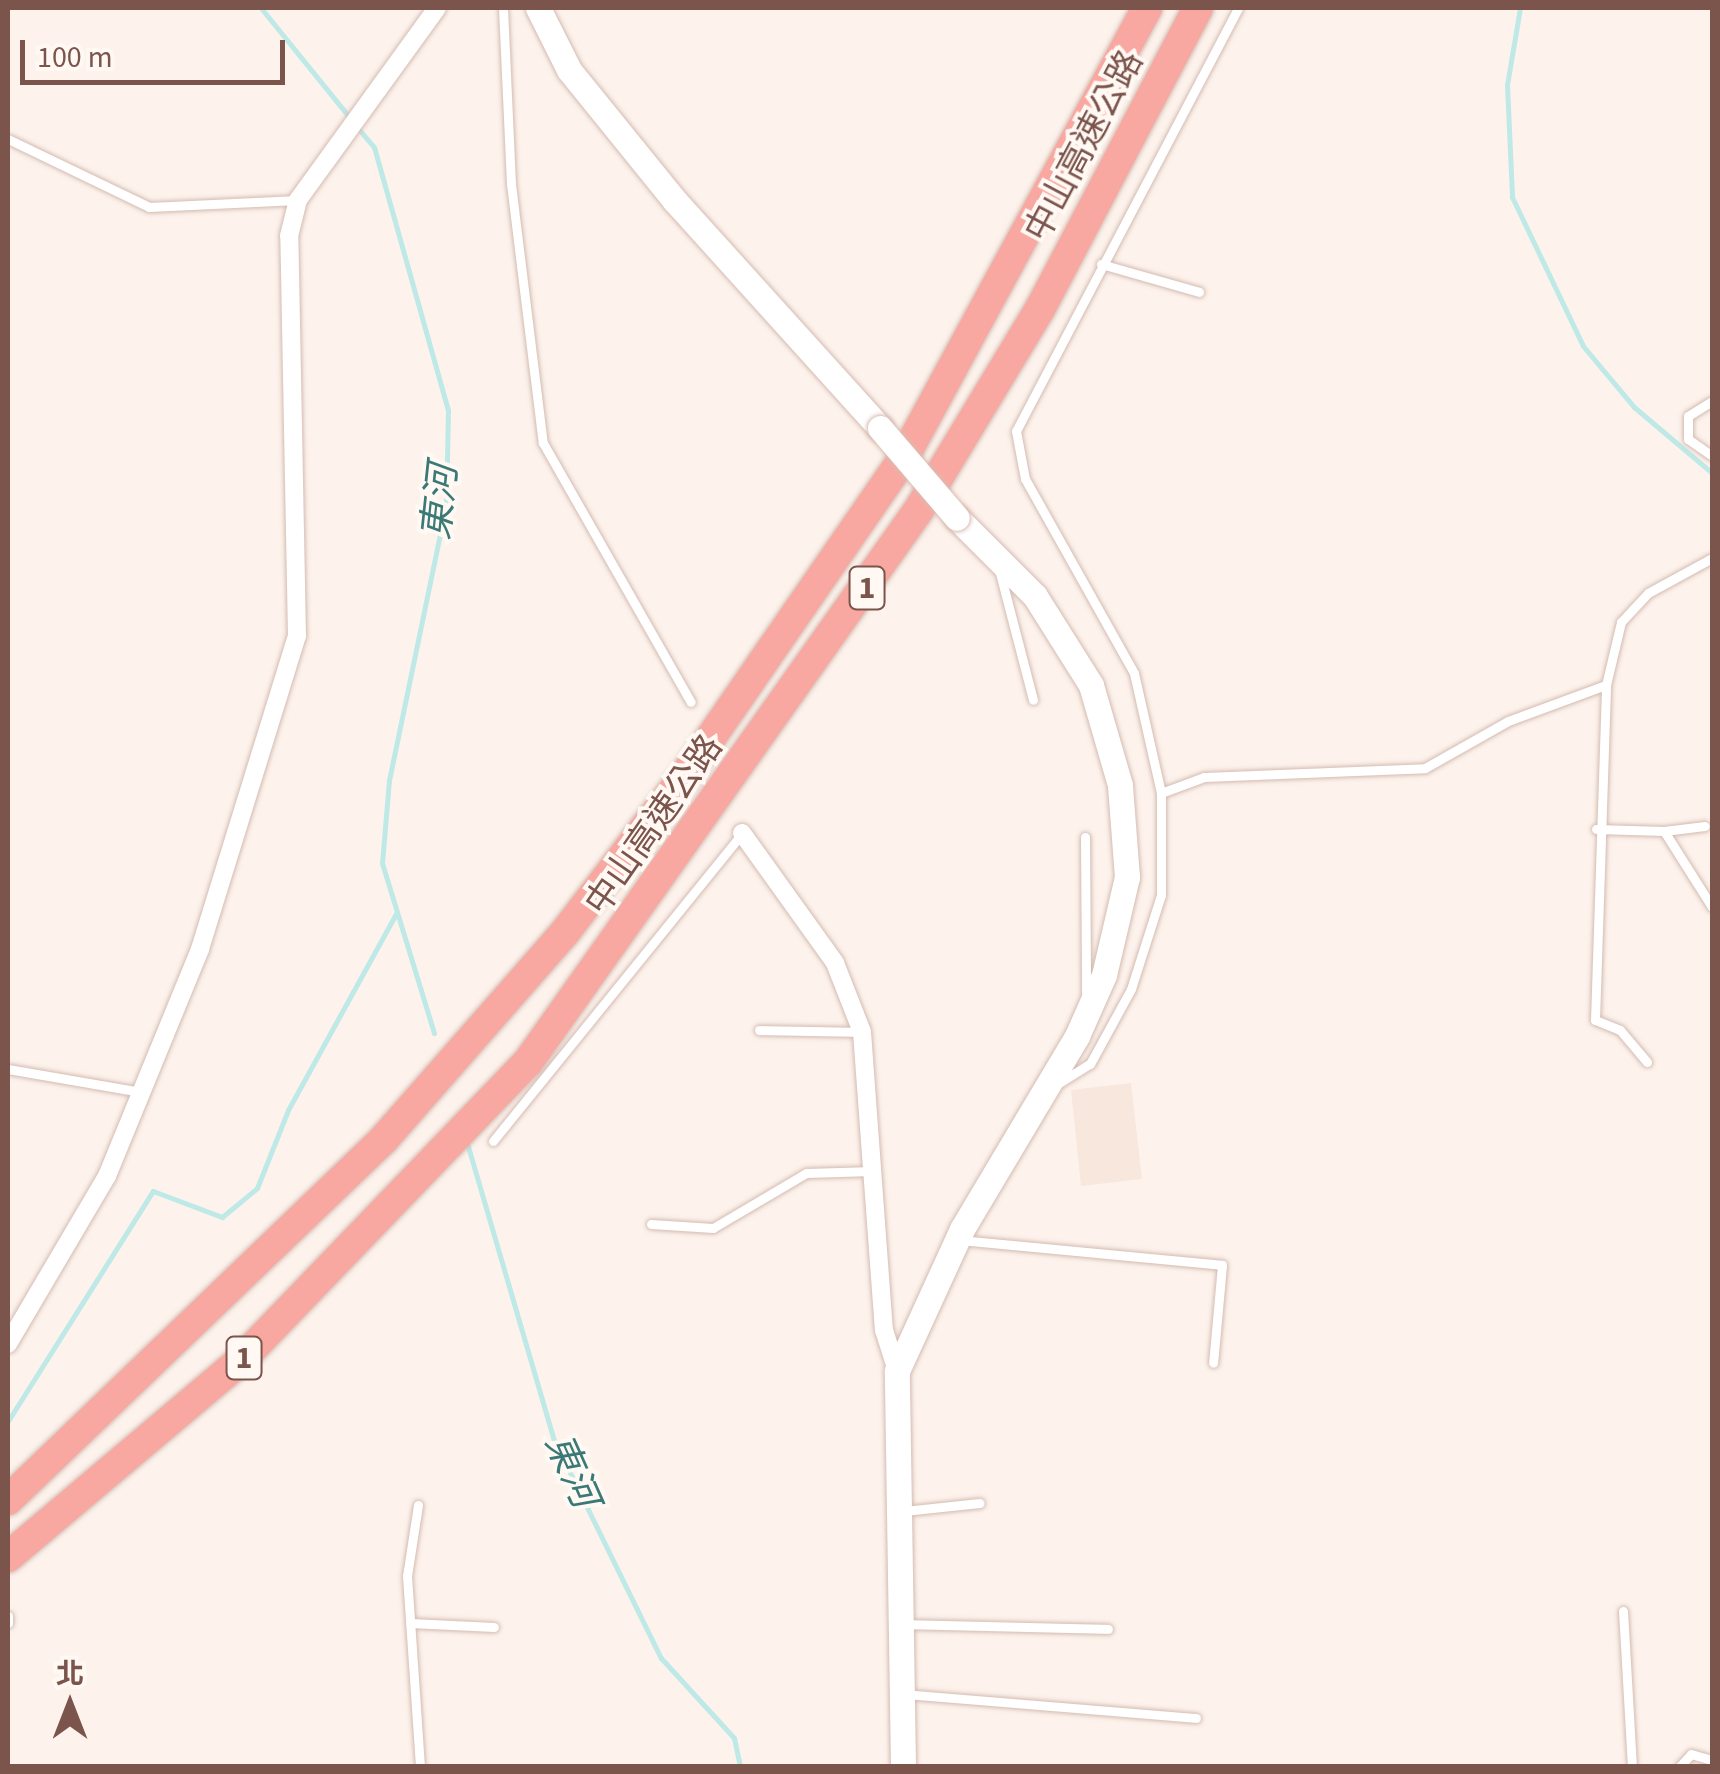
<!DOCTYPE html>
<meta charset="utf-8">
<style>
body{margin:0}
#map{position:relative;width:1720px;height:1774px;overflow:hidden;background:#fdf3ec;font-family:"Source Sans 3","Noto Sans TC",sans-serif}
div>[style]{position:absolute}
.residential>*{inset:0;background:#f8e7dc}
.stream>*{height:5px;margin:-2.5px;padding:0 2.5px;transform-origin:2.5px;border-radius:2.5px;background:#bee9e7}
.roads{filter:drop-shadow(0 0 2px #d4bbb2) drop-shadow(0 0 2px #d4bbb2)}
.lane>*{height:9px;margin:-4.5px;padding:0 4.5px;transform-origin:4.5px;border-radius:4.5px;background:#fff}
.street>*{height:18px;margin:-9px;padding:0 9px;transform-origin:9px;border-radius:9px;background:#fff}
.secondary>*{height:25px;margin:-12.5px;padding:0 12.5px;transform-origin:12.5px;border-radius:12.5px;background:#fff}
.highway>*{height:30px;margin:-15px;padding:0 15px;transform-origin:15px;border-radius:15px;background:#f9a8a1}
.bridges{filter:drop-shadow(0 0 2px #d9bcb2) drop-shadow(0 0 2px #d9bcb2)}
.secondary-bridge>*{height:25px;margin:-12.5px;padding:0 12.5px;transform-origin:12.5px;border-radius:12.5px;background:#fff}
span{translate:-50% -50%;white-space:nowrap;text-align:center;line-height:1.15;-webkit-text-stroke:8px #fff8f3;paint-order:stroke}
.shield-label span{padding:2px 8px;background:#fff8f3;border:2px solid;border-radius:8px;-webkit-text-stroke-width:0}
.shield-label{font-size:32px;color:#7b544c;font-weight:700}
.street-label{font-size:35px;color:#7b544c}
.water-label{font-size:38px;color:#3b7977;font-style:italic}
.frame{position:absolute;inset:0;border:10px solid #7b544c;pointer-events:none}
.north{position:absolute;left:20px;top:1654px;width:100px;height:100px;-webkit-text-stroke:8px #fff8f3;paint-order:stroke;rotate:0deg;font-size:28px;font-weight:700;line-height:40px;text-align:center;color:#7b544c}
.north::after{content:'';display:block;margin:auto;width:35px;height:45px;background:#7b544c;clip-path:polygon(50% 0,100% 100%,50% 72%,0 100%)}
.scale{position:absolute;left:20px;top:40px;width:265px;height:45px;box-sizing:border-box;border:5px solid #7b544c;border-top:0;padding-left:12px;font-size:30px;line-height:35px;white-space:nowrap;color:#7b544c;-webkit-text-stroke:8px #fff8f3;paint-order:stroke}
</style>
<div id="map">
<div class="residential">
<div style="clip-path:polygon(1131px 1083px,1142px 1179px,1081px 1186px,1071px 1090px)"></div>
</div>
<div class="stream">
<div style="left:261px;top:8px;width:141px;rotate:51deg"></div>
<div style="left:1520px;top:8px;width:78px;rotate:99.6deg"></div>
<div style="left:1507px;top:85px;width:112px;rotate:87.4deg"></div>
<div style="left:1512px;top:197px;width:165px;rotate:64.5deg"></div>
<div style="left:1583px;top:346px;width:80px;rotate:50.1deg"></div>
<div style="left:1634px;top:407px;width:102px;rotate:40.2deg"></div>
<div style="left:357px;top:127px;width:26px;rotate:50deg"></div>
<div style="left:374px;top:147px;width:274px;rotate:74.3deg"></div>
<div style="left:448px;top:411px;width:94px;rotate:91.2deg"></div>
<div style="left:446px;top:505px;width:281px;rotate:101.7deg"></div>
<div style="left:389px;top:780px;width:83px;rotate:94.8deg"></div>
<div style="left:382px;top:863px;width:178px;rotate:73deg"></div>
<div style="left:467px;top:1143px;width:309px;rotate:73.7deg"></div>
<div style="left:554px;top:1440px;width:243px;rotate:63.9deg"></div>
<div style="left:661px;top:1658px;width:108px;rotate:47.6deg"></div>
<div style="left:734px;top:1738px;width:29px;rotate:78deg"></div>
<div style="left:8px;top:1421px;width:272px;rotate:-57.8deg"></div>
<div style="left:153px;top:1191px;width:74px;rotate:20.6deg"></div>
<div style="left:222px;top:1217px;width:45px;rotate:-39.6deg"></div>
<div style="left:257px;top:1188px;width:84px;rotate:-68.3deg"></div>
<div style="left:288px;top:1110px;width:226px;rotate:-61.2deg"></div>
</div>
<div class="roads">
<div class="lane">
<div style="left:503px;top:8px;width:176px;rotate:87.4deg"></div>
<div style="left:511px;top:184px;width:261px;rotate:83deg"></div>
<div style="left:543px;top:443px;width:298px;rotate:60.3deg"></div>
<div style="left:8px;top:139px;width:157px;rotate:25.7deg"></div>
<div style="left:149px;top:207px;width:149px;rotate:-2.7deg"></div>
<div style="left:1101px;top:264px;width:102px;rotate:15.9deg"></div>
<div style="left:1712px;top:401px;width:28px;rotate:148deg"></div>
<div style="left:1688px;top:416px;width:23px;rotate:90deg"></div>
<div style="left:1688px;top:439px;width:29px;rotate:35deg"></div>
<div style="left:1000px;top:573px;width:131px;rotate:75.4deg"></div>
<div style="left:1161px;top:793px;width:46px;rotate:-20.4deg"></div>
<div style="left:1204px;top:777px;width:221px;rotate:-2.3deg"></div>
<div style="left:1425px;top:768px;width:95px;rotate:-29.5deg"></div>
<div style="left:1508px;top:721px;width:104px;rotate:-20.2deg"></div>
<div style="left:1596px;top:829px;width:68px;rotate:1.7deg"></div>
<div style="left:1664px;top:831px;width:90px;rotate:57.7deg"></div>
<div style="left:1664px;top:831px;width:41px;rotate:-7deg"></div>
<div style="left:1085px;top:837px;width:157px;rotate:89.6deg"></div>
<div style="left:759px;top:1030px;width:102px;rotate:1.1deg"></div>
<div style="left:1647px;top:1062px;width:42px;rotate:-130.2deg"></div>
<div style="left:1620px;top:1030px;width:27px;rotate:-158deg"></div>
<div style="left:1595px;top:1020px;width:335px;rotate:-88.1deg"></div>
<div style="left:1606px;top:685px;width:65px;rotate:-76.6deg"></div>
<div style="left:1621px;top:622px;width:40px;rotate:-47deg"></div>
<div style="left:1648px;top:593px;width:73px;rotate:-28.7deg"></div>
<div style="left:8px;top:1069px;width:135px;rotate:9.8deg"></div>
<div style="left:1059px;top:1083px;width:36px;rotate:-32deg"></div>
<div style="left:1090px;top:1064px;width:85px;rotate:-61.3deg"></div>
<div style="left:1131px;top:989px;width:99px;rotate:-72.3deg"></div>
<div style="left:1161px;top:895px;width:102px;rotate:-90deg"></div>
<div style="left:1161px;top:793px;width:123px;rotate:-102.7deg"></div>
<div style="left:1134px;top:673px;width:223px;rotate:-119.3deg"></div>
<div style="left:1025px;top:479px;width:49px;rotate:-100.6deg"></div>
<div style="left:1016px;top:431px;width:478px;rotate:-62.3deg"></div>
<div style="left:493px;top:1141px;width:396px;rotate:-51deg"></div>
<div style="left:651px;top:1224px;width:62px;rotate:3.7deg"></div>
<div style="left:713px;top:1228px;width:108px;rotate:-30.6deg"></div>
<div style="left:806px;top:1173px;width:67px;rotate:-1.7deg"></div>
<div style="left:959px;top:1240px;width:264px;rotate:5.4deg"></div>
<div style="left:1222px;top:1265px;width:98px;rotate:95.2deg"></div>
<div style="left:418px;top:1505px;width:72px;rotate:98.8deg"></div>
<div style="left:407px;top:1576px;width:190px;rotate:86.1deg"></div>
<div style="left:904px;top:1511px;width:76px;rotate:-6deg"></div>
<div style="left:1623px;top:1611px;width:155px;rotate:86.7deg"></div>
<div style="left:8px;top:1616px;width:7px;rotate:90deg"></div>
<div style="left:410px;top:1623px;width:84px;rotate:2.7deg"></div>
<div style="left:905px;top:1624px;width:203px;rotate:1.4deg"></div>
<div style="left:904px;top:1694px;width:293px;rotate:4.7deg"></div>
<div style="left:1680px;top:1766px;width:16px;rotate:-47deg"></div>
<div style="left:1691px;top:1754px;width:22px;rotate:16deg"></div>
</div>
<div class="street">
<div style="left:742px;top:833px;width:160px;rotate:54.4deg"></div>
<div style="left:835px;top:963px;width:74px;rotate:68.6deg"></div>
<div style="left:862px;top:1032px;width:299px;rotate:85.8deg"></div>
<div style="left:884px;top:1330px;width:43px;rotate:72.4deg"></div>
<div style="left:8px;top:1344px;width:195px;rotate:-59.5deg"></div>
<div style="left:107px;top:1176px;width:245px;rotate:-67.7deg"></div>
<div style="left:200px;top:949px;width:328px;rotate:-72.8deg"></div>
<div style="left:297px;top:636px;width:400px;rotate:-91.1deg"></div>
<div style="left:289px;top:236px;width:37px;rotate:-76deg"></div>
<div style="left:298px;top:200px;width:237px;rotate:-54.1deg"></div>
</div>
<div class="secondary">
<div style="left:538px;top:8px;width:69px;rotate:63.4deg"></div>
<div style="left:569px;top:70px;width:169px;rotate:51deg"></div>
<div style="left:675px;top:201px;width:306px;rotate:47.9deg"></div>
<div style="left:903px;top:1766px;width:395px;rotate:-90.9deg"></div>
<div style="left:897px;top:1371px;width:156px;rotate:-65.4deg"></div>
<div style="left:962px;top:1229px;width:225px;rotate:-59.2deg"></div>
<div style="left:1077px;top:1036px;width:67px;rotate:-66.1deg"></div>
<div style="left:1104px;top:975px;width:101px;rotate:-76.8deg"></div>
<div style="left:1127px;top:877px;width:92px;rotate:-94.4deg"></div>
<div style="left:1120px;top:785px;width:104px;rotate:-106.2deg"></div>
<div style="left:1091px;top:685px;width:105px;rotate:-122.2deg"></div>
<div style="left:1035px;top:596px;width:110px;rotate:-135deg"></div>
</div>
<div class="highway">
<div style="left:8px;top:1500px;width:521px;rotate:-43.83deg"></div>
<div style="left:384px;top:1139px;width:276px;rotate:-48.8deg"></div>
<div style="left:566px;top:931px;width:193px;rotate:-52.6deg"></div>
<div style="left:683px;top:778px;width:385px;rotate:-55.4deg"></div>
<div style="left:902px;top:461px;width:515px;rotate:-61.59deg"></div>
<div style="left:8px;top:1557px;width:307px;rotate:-40.2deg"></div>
<div style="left:242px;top:1359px;width:412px;rotate:-46.1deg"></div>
<div style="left:528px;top:1062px;width:675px;rotate:-54.71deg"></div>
<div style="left:918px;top:511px;width:236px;rotate:-58.9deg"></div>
<div style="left:1040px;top:309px;width:340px;rotate:-62.3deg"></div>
</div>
</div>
<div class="bridges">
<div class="secondary-bridge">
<div style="left:880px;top:428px;width:118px;rotate:49.5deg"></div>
</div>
</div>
<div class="shield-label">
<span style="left:867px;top:588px">1</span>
<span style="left:244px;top:1358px">1</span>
</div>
<div class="street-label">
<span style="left:1084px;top:146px;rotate:-62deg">中山高速公路</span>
<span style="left:654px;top:825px;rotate:-55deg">中山高速公路</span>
</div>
<div class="water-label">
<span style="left:441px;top:502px;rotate:-84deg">東河</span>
<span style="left:571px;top:1471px;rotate:66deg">東河</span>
</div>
<div class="frame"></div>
<div class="north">北</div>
<div class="scale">100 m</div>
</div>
